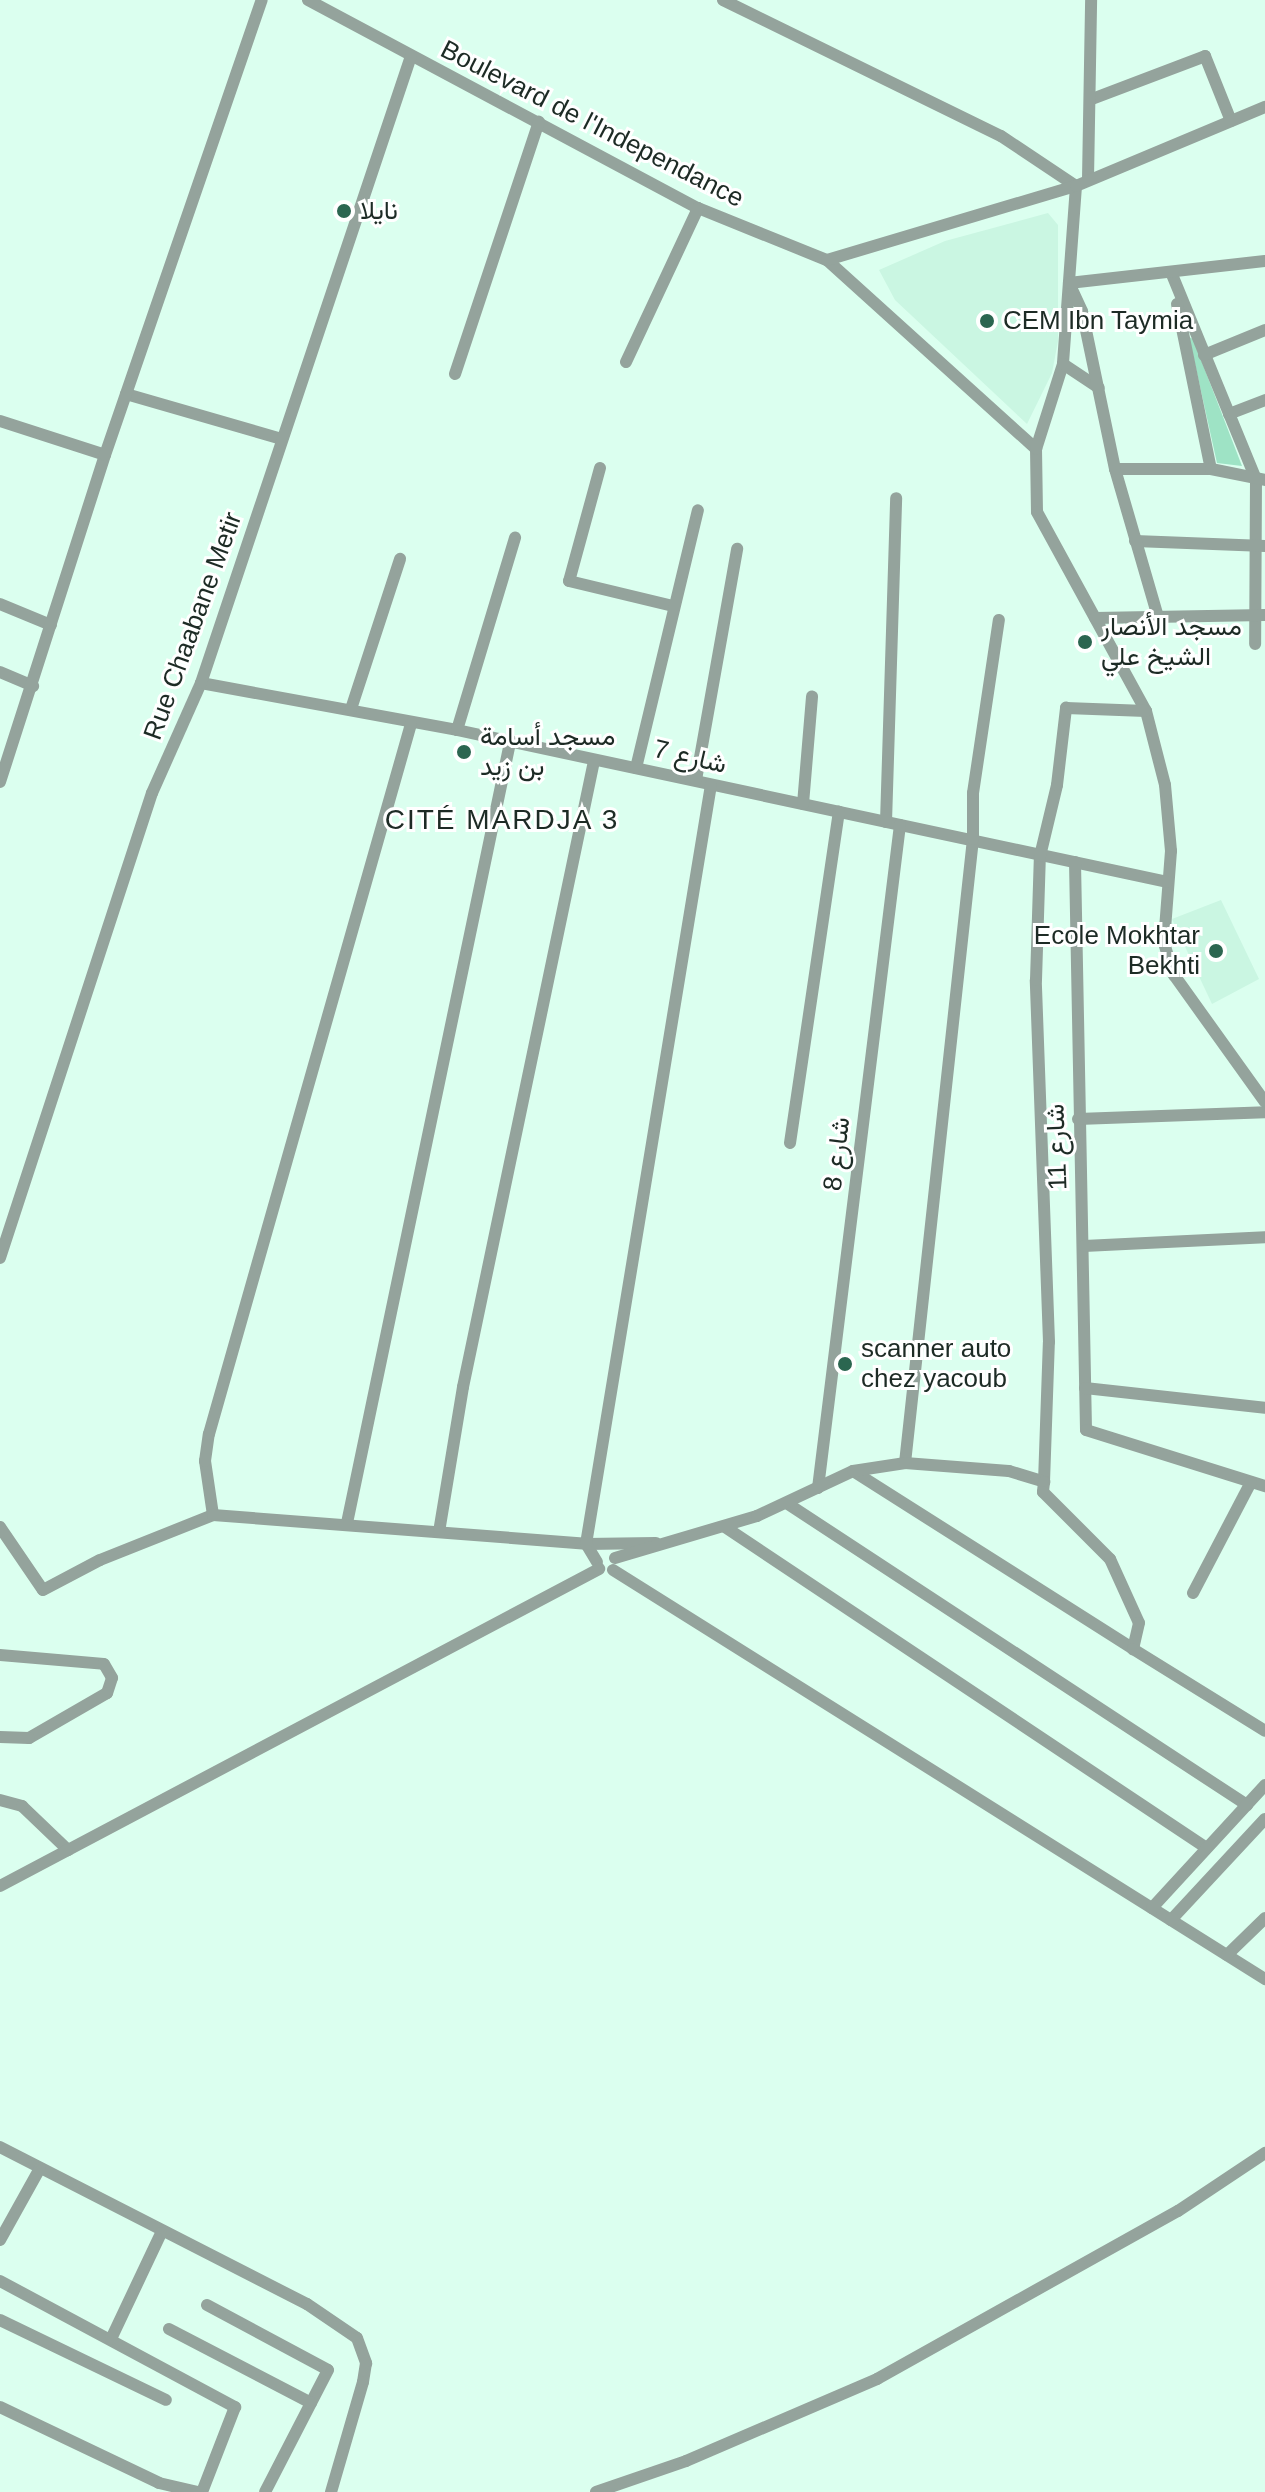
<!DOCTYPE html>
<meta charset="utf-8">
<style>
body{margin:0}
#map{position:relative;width:1265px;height:2492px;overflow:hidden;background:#dbffef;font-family:Helvetica,Vazirmatn,sans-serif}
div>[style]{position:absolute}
.built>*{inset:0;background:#caf6e2}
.green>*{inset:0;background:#9ee3c5}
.minor>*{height:12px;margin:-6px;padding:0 6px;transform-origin:6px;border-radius:6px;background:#94a39c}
.dots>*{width:22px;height:22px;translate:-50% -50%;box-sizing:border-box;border:4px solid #fff;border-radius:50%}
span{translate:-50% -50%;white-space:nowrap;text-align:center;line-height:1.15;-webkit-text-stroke:6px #fff;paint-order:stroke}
.street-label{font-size:26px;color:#1d2b25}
.poi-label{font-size:26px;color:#1d2b25}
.left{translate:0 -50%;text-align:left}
.right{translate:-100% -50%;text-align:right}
.neighbourhood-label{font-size:28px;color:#1d2b25;letter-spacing:2px}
</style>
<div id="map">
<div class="built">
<div style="clip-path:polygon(1048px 213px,1058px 225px,1058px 341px,1052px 373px,1027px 424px,895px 300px,879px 270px,945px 241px)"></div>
<div style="clip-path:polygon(1221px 900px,1259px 979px,1212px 1004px,1172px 919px)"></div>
</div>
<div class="green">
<div style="clip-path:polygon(1189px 337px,1193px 339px,1242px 466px,1217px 463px)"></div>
</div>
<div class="minor">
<div style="left:308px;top:0;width:442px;rotate:28.1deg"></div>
<div style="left:698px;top:208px;width:139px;rotate:22deg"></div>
<div style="left:827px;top:260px;width:282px;rotate:42.1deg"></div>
<div style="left:1036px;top:449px;width:63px;rotate:89.1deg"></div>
<div style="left:1037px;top:512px;width:227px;rotate:61.3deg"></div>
<div style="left:1146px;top:711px;width:76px;rotate:75.6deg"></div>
<div style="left:1165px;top:785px;width:66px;rotate:84.8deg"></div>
<div style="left:1171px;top:851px;width:92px;rotate:94.4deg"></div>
<div style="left:1164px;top:943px;width:34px;rotate:73deg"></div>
<div style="left:1174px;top:975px;width:156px;rotate:54.4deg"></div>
<div style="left:723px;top:0;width:309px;rotate:26.1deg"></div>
<div style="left:1001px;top:136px;width:90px;rotate:33.7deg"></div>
<div style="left:1076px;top:186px;width:178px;rotate:94.2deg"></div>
<div style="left:1063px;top:364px;width:89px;rotate:107.6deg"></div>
<div style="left:1092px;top:99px;width:121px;rotate:-20.8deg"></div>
<div style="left:1205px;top:56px;width:70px;rotate:68.2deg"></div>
<div style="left:1088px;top:179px;width:179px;rotate:-89deg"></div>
<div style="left:827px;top:260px;width:260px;rotate:-16.6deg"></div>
<div style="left:1076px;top:186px;width:205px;rotate:-22.7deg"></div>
<div style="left:1171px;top:272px;width:224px;rotate:67.7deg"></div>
<div style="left:1256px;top:479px;width:165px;rotate:90.3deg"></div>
<div style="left:1177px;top:304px;width:168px;rotate:78.4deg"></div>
<div style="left:1204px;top:355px;width:66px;rotate:-22.3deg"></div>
<div style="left:626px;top:362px;width:170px;rotate:-64.9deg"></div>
<div style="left:1063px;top:364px;width:43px;rotate:33.7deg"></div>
<div style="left:455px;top:374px;width:266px;rotate:-71.6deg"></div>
<div style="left:126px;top:394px;width:162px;rotate:16.1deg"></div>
<div style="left:1229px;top:414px;width:39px;rotate:-21deg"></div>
<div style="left:0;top:421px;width:110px;rotate:17.9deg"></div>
<div style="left:600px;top:468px;width:117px;rotate:105.3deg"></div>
<div style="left:569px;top:581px;width:107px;rotate:13.5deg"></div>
<div style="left:1115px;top:469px;width:96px"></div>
<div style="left:1211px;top:469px;width:55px;rotate:11.5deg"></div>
<div style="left:1135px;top:541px;width:130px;rotate:2.2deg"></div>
<div style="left:0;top:604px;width:55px;rotate:22.4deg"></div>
<div style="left:1158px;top:617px;width:154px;rotate:-106.2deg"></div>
<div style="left:1115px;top:469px;width:161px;rotate:-101.8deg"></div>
<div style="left:1082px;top:311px;width:31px;rotate:-115deg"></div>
<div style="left:1069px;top:283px;width:197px;rotate:-6.4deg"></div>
<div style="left:1095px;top:618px;width:170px;rotate:-1deg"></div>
<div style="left:0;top:672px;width:36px;rotate:23deg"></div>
<div style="left:201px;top:683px;width:260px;rotate:10.4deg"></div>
<div style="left:457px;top:730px;width:726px;rotate:12.08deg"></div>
<div style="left:351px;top:709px;width:158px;rotate:-71.9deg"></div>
<div style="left:457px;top:730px;width:201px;rotate:-73.2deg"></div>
<div style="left:636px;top:768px;width:265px;rotate:-76.5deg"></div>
<div style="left:696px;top:780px;width:235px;rotate:-79.9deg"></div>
<div style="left:0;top:782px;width:343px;rotate:-72.2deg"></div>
<div style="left:105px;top:455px;width:481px;rotate:-71deg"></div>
<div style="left:803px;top:804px;width:108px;rotate:-85.2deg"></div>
<div style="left:886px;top:822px;width:324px;rotate:-88.2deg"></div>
<div style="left:1075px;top:862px;width:568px;rotate:88.89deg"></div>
<div style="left:1086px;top:1430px;width:188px;rotate:17.4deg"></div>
<div style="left:1078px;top:1119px;width:187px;rotate:-2.1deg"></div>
<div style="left:790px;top:1143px;width:335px;rotate:-81.6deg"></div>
<div style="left:1084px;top:1246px;width:181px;rotate:-2.8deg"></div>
<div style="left:0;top:1258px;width:489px;rotate:-71.9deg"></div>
<div style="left:152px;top:793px;width:120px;rotate:-66deg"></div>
<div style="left:201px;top:683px;width:661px;rotate:-71.48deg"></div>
<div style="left:1085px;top:1388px;width:181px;rotate:6.3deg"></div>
<div style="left:905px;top:1463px;width:628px;rotate:-83.78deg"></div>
<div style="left:973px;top:839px;width:46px;rotate:-90deg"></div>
<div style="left:973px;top:793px;width:175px;rotate:-81.5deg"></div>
<div style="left:853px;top:1471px;width:332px;rotate:32.4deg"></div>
<div style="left:1044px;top:1482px;width:140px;rotate:-88deg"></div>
<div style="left:1049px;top:1342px;width:362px;rotate:-92.1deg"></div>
<div style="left:1036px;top:980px;width:124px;rotate:-88.2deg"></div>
<div style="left:1040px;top:856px;width:73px;rotate:-76.5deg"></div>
<div style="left:1057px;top:785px;width:78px;rotate:-83.3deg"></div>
<div style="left:1066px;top:708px;width:80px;rotate:2.1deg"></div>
<div style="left:818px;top:1488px;width:668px;rotate:-82.95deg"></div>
<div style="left:788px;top:1504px;width:549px;rotate:33.26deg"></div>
<div style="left:213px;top:1515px;width:55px;rotate:-98.4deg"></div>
<div style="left:205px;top:1461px;width:27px;rotate:-82deg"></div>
<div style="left:209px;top:1434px;width:738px;rotate:-74.12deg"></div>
<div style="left:347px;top:1523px;width:797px;rotate:-78.2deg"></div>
<div style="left:0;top:1527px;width:76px;rotate:55.7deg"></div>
<div style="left:43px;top:1590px;width:64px;rotate:-27.8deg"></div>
<div style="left:100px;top:1560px;width:122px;rotate:-21.7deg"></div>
<div style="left:213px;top:1515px;width:374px;rotate:4.4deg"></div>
<div style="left:586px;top:1544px;width:70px;rotate:-0.8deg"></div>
<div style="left:725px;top:1527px;width:577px;rotate:33.69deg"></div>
<div style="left:439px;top:1532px;width:147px;rotate:-80.6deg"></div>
<div style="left:463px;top:1387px;width:640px;rotate:-78.18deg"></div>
<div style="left:615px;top:1558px;width:148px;rotate:-16.5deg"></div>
<div style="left:757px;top:1516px;width:106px;rotate:-25.1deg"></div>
<div style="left:853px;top:1471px;width:53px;rotate:-8.7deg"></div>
<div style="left:905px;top:1463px;width:104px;rotate:4.4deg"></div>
<div style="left:1009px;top:1471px;width:37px;rotate:17deg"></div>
<div style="left:1044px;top:1482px;width:10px;rotate:96deg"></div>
<div style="left:1043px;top:1492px;width:95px;rotate:45deg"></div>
<div style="left:1110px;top:1559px;width:70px;rotate:65.6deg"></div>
<div style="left:1139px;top:1623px;width:27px;rotate:103deg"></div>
<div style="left:1133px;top:1649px;width:155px;rotate:31.8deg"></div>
<div style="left:597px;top:1562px;width:21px;rotate:-121deg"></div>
<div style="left:586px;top:1544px;width:769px;rotate:-80.65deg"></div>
<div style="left:613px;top:1570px;width:770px;rotate:32.1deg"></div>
<div style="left:1193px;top:1593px;width:125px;rotate:-62.4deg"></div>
<div style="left:0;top:1655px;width:104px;rotate:4.9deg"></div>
<div style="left:104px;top:1664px;width:16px;rotate:60deg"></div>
<div style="left:112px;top:1678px;width:16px;rotate:108deg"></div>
<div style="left:107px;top:1693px;width:90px;rotate:150deg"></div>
<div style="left:29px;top:1738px;width:29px;rotate:-178deg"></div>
<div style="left:0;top:1800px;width:23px;rotate:15deg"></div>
<div style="left:22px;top:1806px;width:64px;rotate:43.7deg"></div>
<div style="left:0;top:1886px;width:678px;rotate:-27.89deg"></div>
<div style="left:1152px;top:1908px;width:167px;rotate:-47.4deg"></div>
<div style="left:1171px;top:1920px;width:138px;rotate:-47.1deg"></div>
<div style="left:1227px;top:1955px;width:53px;rotate:-44.2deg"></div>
<div style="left:0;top:2147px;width:345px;rotate:27.1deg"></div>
<div style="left:307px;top:2304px;width:60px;rotate:34.2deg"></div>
<div style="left:357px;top:2338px;width:27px;rotate:70deg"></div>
<div style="left:366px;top:2363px;width:19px;rotate:99deg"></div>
<div style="left:363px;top:2382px;width:115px;rotate:106.2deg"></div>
<div style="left:0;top:2240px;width:82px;rotate:-60.9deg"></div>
<div style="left:0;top:2281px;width:267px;rotate:28.2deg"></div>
<div style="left:235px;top:2407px;width:91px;rotate:111.2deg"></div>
<div style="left:207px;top:2305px;width:137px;rotate:28.2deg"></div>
<div style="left:328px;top:2370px;width:137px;rotate:117.3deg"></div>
<div style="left:0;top:2320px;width:184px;rotate:25.7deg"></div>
<div style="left:169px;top:2329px;width:160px;rotate:27.5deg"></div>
<div style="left:111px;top:2339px;width:117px;rotate:-64.7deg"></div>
<div style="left:0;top:2407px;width:176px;rotate:25.5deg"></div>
<div style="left:159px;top:2483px;width:40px;rotate:13deg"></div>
<div style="left:596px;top:2492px;width:95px;rotate:-19deg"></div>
<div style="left:686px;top:2461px;width:208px;rotate:-23.2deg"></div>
<div style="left:877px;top:2379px;width:345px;rotate:-29.2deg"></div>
<div style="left:1178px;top:2211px;width:105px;rotate:-33.7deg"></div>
</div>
<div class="dots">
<div style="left:344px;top:211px;background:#2b6650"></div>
<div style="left:987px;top:321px;background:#2b6650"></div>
<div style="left:1085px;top:642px;background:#2b6650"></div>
<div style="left:464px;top:752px;background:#2b6650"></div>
<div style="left:1216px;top:951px;background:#2b6650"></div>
<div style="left:845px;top:1364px;background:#2b6650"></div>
</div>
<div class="street-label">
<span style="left:592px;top:124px;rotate:27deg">Boulevard de l'Independance</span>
<span style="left:193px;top:626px;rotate:-70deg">Rue Chaabane Metir</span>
<span style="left:690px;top:757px;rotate:13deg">شارع 7</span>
<span style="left:1057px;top:1147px;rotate:-92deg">شارع 11</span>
<span style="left:837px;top:1154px;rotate:-83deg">شارع 8</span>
</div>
<div class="poi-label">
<span class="left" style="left:360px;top:211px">نايلا</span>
<span class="left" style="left:1003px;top:321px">CEM Ibn Taymia</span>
<span class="left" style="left:1101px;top:642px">مسجد الأنصار<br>الشيخ علي</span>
<span class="left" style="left:480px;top:752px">مسجد أسامة<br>بن زيد</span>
<span class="right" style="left:1200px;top:951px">Ecole Mokhtar<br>Bekhti</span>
<span class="left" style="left:861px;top:1364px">scanner auto<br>chez yacoub</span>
</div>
<div class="neighbourhood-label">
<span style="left:502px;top:820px">CITÉ MARDJA 3</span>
</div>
</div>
